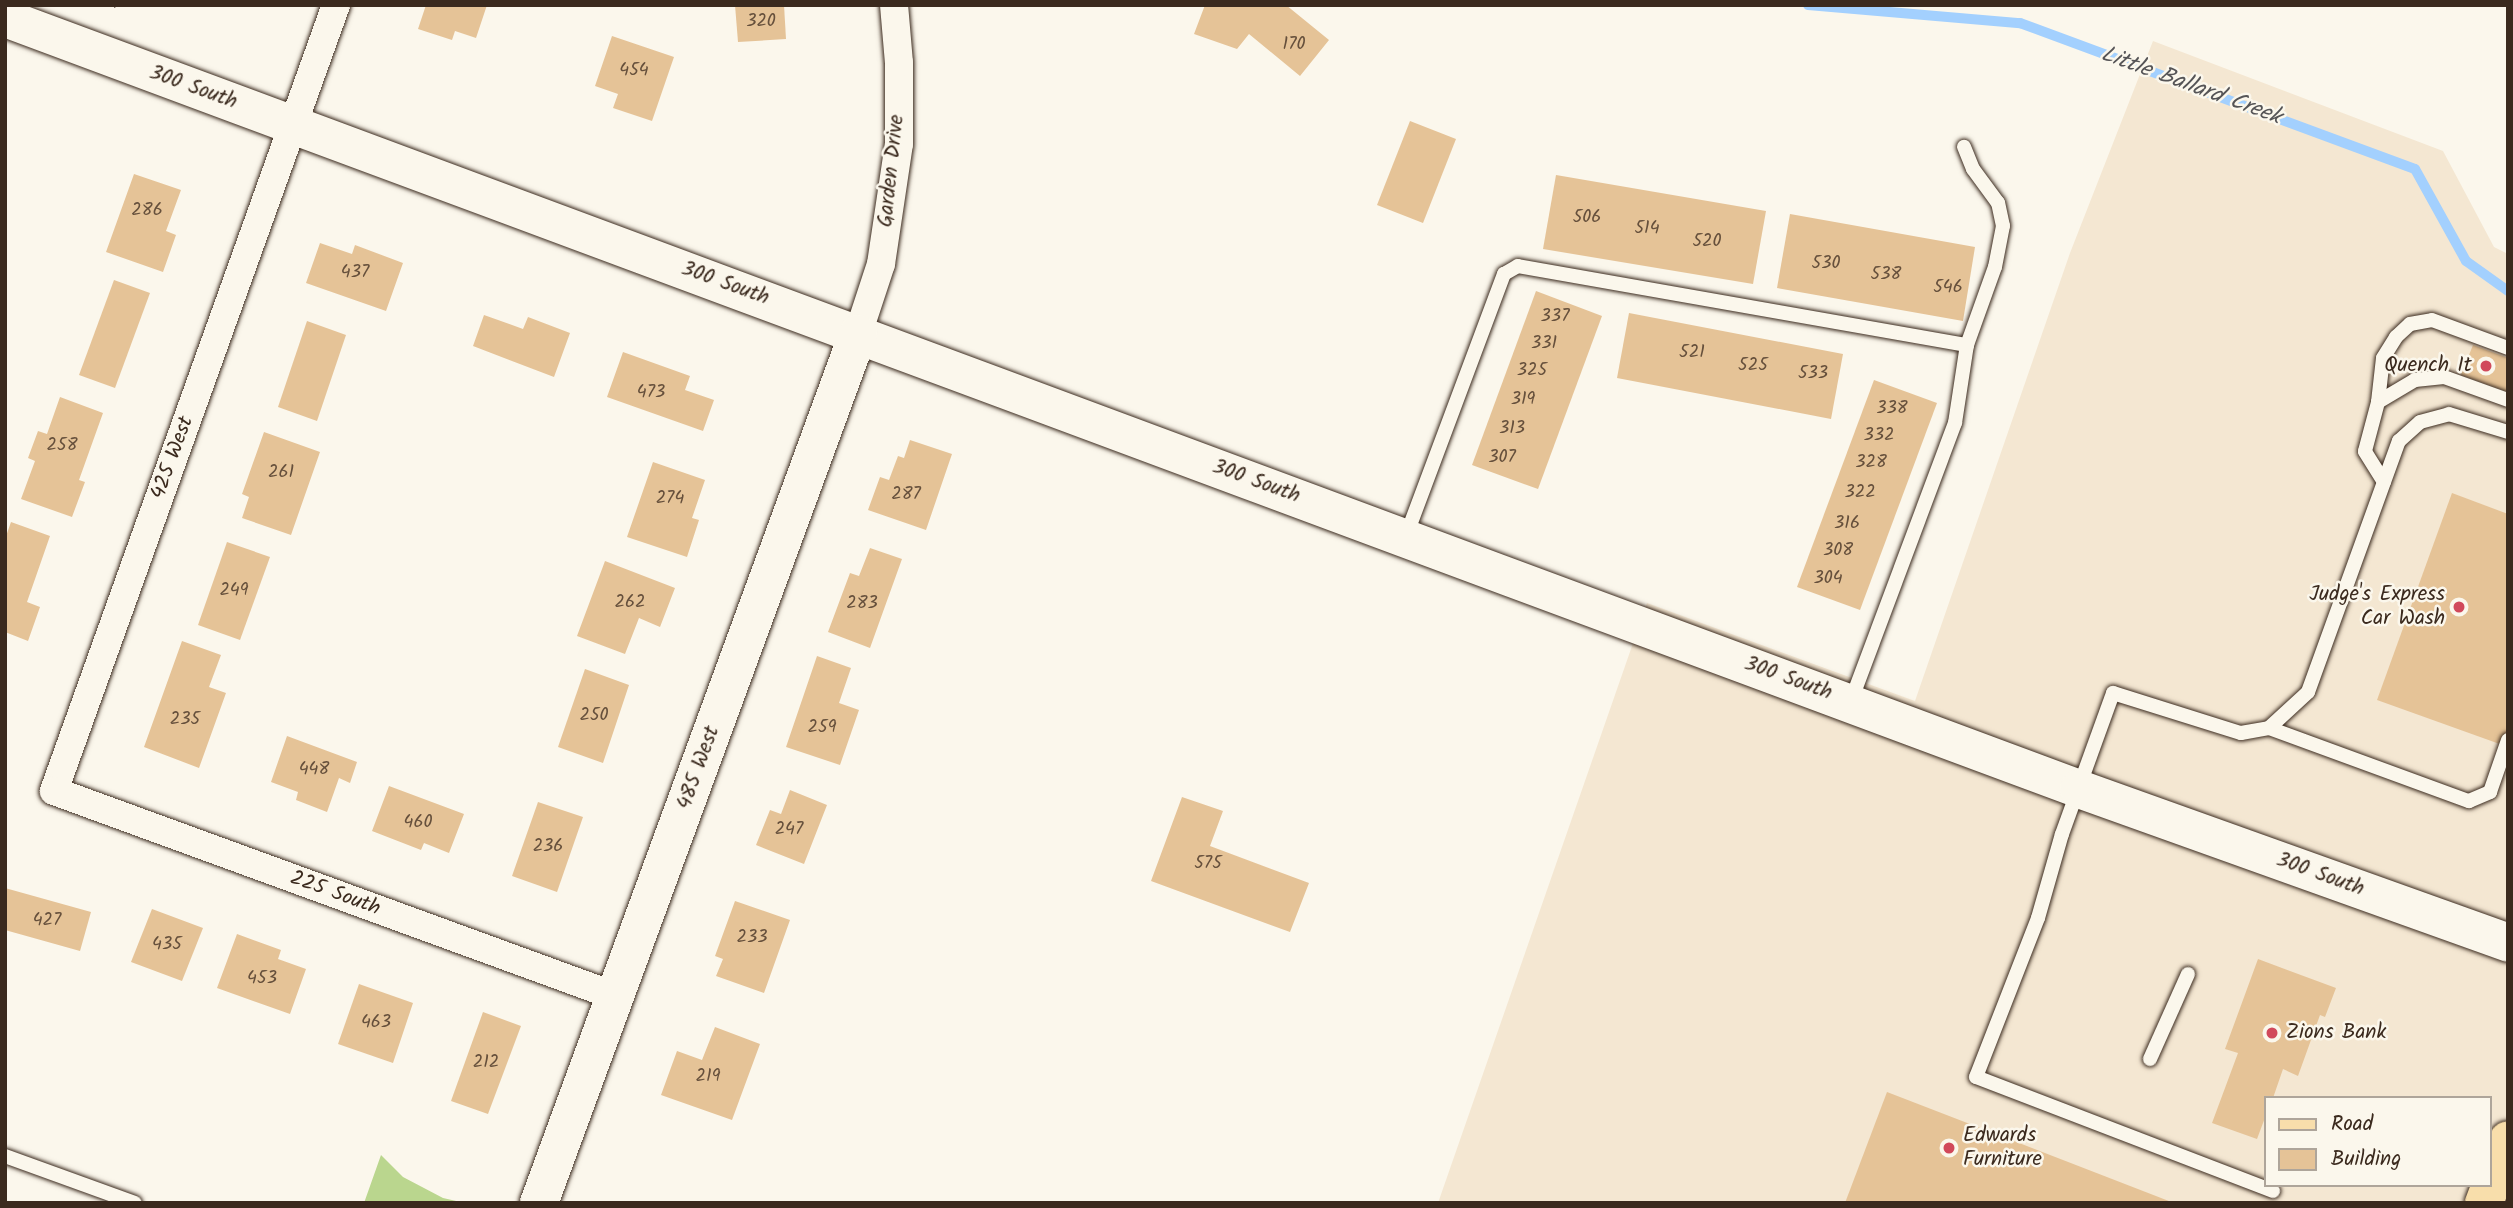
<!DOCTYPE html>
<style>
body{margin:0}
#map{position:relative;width:2513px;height:1208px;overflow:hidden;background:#fbf7ec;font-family:Kalam,sans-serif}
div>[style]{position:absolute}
.built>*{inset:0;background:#f4e7d2}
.green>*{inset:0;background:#bad68e}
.stream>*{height:10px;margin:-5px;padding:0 5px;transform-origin:5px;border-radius:5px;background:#a3d0fe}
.building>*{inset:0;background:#e5c397}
.path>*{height:4.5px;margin-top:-2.25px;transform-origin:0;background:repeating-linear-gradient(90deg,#3b2a1e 0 7px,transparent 0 12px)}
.roads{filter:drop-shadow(0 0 2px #3b2a1e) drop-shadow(0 0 2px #3b2a1e)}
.lane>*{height:14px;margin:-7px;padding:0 7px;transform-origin:7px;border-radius:7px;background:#fbf7ec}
.street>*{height:28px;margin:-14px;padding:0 14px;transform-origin:14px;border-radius:14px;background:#fbf7ec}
.secondary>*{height:38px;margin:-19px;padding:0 19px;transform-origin:19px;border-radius:19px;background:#fbf7ec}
.primary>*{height:38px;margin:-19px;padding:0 19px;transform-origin:19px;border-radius:19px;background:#f8deab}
.dots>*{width:19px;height:19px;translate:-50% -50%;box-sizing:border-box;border:4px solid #fbf7ec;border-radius:50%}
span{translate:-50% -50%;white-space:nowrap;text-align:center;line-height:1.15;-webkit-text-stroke:5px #fbf7ec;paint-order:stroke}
.number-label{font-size:18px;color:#66503c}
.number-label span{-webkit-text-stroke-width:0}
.street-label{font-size:21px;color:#3b2a1e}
.poi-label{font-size:21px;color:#3b2a1e}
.right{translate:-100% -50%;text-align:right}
.left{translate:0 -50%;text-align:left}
.water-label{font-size:23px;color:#555456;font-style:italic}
.frame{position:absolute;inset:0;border:7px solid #3b2a1e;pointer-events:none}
.legend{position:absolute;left:2264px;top:1096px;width:228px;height:91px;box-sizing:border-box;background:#fbf7ec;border:2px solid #aea59a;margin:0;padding:9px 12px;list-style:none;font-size:21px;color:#3b2a1e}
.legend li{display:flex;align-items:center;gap:14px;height:35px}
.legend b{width:35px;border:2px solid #aea59a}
</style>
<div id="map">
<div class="built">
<div style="clip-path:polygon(evenodd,2153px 41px,2443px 151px,2494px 247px,2508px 254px,2508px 1203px,1438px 1203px,1647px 603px,1915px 701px,2070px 253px,2153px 41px,2266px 1098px,2490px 1098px,2490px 1185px,2266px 1185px,2266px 1098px)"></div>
</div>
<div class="green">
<div style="clip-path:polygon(381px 1155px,403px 1177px,443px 1198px,465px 1203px,364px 1203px)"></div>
</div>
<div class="stream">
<div style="left:1808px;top:5px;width:213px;rotate:4.9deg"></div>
<div style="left:2020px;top:23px;width:421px;rotate:20.3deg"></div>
<div style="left:2415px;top:169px;width:105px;rotate:61deg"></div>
<div style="left:2466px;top:261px;width:52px;rotate:35.5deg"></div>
</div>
<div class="building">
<div style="clip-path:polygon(426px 5px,487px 5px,476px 38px,455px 31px,452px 40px,418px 29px)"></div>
<div style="clip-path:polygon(735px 5px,784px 5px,786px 39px,738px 42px)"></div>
<div style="clip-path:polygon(1205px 5px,1286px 5px,1329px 40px,1300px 76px,1249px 34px,1237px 49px,1194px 34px)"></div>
<div style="clip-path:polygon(612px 36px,674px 57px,652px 121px,613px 108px,618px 94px,595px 86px)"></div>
<div style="clip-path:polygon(1410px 121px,1456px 139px,1423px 223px,1377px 205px)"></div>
<div style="clip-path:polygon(134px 174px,181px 190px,166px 231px,176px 235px,163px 272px,106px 252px)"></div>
<div style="clip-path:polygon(1556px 175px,1766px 211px,1753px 284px,1543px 249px)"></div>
<div style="clip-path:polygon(1790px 214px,1975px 247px,1963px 321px,1777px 288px)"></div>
<div style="clip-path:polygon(320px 243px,352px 254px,355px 245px,403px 263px,386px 311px,306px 283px)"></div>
<div style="clip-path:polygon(114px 280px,150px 293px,115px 388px,79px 375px)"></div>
<div style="clip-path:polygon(1536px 291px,1602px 316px,1538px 489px,1472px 465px)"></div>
<div style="clip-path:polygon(1629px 313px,1843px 354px,1831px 419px,1617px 378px)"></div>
<div style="clip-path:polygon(484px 315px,523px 329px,528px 317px,570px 333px,554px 377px,473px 346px)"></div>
<div style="clip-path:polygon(307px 321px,346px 335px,317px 421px,278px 407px)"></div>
<div style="clip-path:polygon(2473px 345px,2508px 358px,2508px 392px,2461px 375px)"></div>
<div style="clip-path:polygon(623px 352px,690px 376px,685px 390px,714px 400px,703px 431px,607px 397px)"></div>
<div style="clip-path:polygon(1874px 380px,1937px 403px,1860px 610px,1797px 587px)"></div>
<div style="clip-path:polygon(60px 397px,103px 413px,79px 480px,85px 482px,72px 517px,21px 499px,35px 461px,28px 458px,38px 431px,47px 434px)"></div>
<div style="clip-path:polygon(264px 432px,320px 452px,291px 535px,242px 518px,249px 497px,242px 494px)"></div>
<div style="clip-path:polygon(910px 440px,952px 454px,926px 530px,868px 510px,880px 477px,889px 480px,898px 456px,904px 458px)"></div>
<div style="clip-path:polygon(653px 462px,705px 480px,692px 518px,699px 520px,687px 557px,627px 537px)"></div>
<div style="clip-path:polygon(2452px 493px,2508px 514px,2508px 747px,2377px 700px)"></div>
<div style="clip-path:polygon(11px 522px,50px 536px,27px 602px,40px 607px,28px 641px,5px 632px,5px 539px)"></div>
<div style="clip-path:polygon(227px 542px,270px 557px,240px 640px,198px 625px)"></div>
<div style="clip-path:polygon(870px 548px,902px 559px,870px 648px,828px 632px,850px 573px,859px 576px)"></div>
<div style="clip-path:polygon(605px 561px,675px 588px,660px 627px,639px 618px,625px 654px,577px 636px)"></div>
<div style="clip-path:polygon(182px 641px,221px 655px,209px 687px,226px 693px,199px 768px,144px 747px)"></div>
<div style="clip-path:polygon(817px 656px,851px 668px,839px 703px,859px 710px,840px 765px,786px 747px)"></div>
<div style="clip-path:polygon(585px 669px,629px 685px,603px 763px,558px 747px)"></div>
<div style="clip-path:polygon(287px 736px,357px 762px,350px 783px,339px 778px,327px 812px,296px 800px,298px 792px,271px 782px)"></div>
<div style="clip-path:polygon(389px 786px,464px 814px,449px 853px,424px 843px,421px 850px,372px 831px)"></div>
<div style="clip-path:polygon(790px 790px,827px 805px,804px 864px,756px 845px,770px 810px,781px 814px)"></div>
<div style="clip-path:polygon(1182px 797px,1223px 811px,1210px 846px,1309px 883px,1290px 932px,1151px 881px)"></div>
<div style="clip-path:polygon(538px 802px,583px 817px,557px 892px,512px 876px)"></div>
<div style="clip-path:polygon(5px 888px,91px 912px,80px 951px,5px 930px)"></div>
<div style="clip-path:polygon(735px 901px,790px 920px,764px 993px,716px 976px,723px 959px,715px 956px)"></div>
<div style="clip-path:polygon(152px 909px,203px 928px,182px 981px,131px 962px)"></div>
<div style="clip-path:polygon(237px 934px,281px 950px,278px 959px,306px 969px,290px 1014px,217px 988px)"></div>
<div style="clip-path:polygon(2258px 959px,2336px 988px,2325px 1017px,2320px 1015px,2298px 1076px,2283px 1069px,2273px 1098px,2266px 1098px,2266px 1115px,2257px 1139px,2212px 1123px,2238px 1053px,2225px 1049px)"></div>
<div style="clip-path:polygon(359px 984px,413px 1003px,393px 1063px,338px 1044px)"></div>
<div style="clip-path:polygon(483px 1012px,521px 1026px,488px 1114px,451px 1101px)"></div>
<div style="clip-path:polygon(715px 1027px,760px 1044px,732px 1120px,661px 1095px,677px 1051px,702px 1060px)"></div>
<div style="clip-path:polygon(1887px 1092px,2174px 1203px,1845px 1203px)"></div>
</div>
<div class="path">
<div style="left:116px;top:5px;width:1px;rotate:45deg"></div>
</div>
<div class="roads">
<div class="lane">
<div style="left:2378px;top:402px;width:43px;rotate:-30.7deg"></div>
<div style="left:2415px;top:380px;width:29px;rotate:-6deg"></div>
<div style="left:2444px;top:377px;width:68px;rotate:19.8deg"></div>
<div style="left:2384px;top:482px;width:36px;rotate:-122deg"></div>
<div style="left:2365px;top:451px;width:51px;rotate:-75.1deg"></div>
<div style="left:2378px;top:402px;width:44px;rotate:-83.5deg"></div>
<div style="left:2383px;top:358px;width:25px;rotate:-58deg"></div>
<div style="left:2396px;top:337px;width:19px;rotate:-43deg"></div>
<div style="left:2410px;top:324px;width:22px;rotate:-10deg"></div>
<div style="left:2432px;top:320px;width:81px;rotate:20.2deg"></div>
<div style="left:1406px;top:536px;width:280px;rotate:-69.5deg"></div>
<div style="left:1504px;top:274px;width:16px;rotate:-30deg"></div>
<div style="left:1518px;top:266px;width:456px;rotate:10deg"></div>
<div style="left:1851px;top:701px;width:297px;rotate:-69.5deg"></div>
<div style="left:1955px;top:423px;width:79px;rotate:-81.3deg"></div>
<div style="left:1967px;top:345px;width:83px;rotate:-70.3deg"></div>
<div style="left:1995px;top:267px;width:42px;rotate:-79deg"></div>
<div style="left:2003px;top:226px;width:24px;rotate:-102deg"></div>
<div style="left:1998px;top:203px;width:42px;rotate:-126.3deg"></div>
<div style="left:1973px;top:169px;width:24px;rotate:-112deg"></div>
<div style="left:2269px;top:728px;width:213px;rotate:20.1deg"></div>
<div style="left:2469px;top:801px;width:23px;rotate:-23deg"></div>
<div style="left:2490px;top:792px;width:55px;rotate:-70.9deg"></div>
<div style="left:2150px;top:1059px;width:93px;rotate:-65.9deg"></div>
<div style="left:5px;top:1156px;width:138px;rotate:19.9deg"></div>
<div style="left:2273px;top:1191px;width:318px;rotate:-159deg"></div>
<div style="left:1976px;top:1077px;width:171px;rotate:-68.7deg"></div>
<div style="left:2038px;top:918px;width:87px;rotate:-74.1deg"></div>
<div style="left:2062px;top:834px;width:150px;rotate:-70.1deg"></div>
<div style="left:2113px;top:693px;width:134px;rotate:17.4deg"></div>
<div style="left:2241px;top:733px;width:28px;rotate:-10deg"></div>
<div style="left:2269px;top:728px;width:53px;rotate:-42.7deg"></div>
<div style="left:2308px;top:692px;width:267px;rotate:-70.1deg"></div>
<div style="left:2399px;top:441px;width:28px;rotate:-42deg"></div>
<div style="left:2420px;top:422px;width:30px;rotate:-15deg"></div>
<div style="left:2449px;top:414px;width:62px;rotate:17deg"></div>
</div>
<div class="street">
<div style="left:336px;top:5px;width:835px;rotate:109.74deg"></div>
<div style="left:54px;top:791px;width:597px;rotate:20.07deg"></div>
<div style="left:858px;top:334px;width:74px;rotate:-71.8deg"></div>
<div style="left:881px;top:264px;width:121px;rotate:-81.5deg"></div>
<div style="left:899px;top:144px;width:81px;rotate:-90deg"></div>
<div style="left:899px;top:63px;width:58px;rotate:-94.9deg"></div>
</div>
<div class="secondary">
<div style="left:5px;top:18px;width:2213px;rotate:20.39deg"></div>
<div style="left:2079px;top:789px;width:456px;rotate:19.7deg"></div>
<div style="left:539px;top:1203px;width:926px;rotate:-69.84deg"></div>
</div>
<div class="primary">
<div style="left:2484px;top:1203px;width:67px;rotate:-69.1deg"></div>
</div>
</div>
<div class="dots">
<div style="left:2486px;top:366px;background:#d1495b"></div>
<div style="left:2459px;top:607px;background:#d1495b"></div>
<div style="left:2272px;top:1033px;background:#d1495b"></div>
<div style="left:1949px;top:1148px;background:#d1495b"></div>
</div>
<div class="number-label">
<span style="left:761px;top:22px">320</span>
<span style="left:1294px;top:45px">170</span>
<span style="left:634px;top:71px">454</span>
<span style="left:147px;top:211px">286</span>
<span style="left:1587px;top:218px">506</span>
<span style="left:1647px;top:229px">514</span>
<span style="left:1707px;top:242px">520</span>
<span style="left:1826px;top:264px">530</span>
<span style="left:355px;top:273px">437</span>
<span style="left:1886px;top:275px">538</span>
<span style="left:1948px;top:288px">546</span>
<span style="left:1555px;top:317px">337</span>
<span style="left:1544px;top:344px">331</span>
<span style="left:1692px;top:353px">521</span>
<span style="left:1753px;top:366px">525</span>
<span style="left:1532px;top:371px">325</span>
<span style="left:1813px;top:374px">533</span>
<span style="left:651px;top:393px">473</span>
<span style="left:1523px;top:400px">319</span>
<span style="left:1892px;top:409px">338</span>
<span style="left:1512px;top:429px">313</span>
<span style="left:1879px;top:436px">332</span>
<span style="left:62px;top:446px">258</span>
<span style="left:1502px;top:458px">307</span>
<span style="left:1871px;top:463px">328</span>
<span style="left:281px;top:473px">261</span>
<span style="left:1860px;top:493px">322</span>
<span style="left:906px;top:495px">287</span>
<span style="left:670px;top:499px">274</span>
<span style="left:1847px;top:524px">316</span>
<span style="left:1838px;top:551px">308</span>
<span style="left:1828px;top:579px">304</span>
<span style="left:234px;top:591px">249</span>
<span style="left:630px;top:603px">262</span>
<span style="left:862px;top:604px">283</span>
<span style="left:594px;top:716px">250</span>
<span style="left:185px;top:720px">235</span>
<span style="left:822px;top:728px">259</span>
<span style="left:314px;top:770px">448</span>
<span style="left:418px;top:823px">460</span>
<span style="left:789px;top:830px">247</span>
<span style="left:548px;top:847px">236</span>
<span style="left:1208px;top:864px">575</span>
<span style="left:47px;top:921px">427</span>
<span style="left:752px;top:938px">233</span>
<span style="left:167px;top:945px">435</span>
<span style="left:262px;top:979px">453</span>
<span style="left:376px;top:1023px">463</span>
<span style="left:486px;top:1063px">212</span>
<span style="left:708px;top:1077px">219</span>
</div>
<div class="street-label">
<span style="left:193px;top:88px;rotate:20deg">300 South</span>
<span style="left:892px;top:171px;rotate:-84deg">Garden Drive</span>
<span style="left:725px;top:284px;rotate:20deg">300 South</span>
<span style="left:173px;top:458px;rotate:-70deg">425 West</span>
<span style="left:1256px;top:482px;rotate:20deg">300 South</span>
<span style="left:1788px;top:679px;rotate:20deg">300 South</span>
<span style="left:699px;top:768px;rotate:-70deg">485 West</span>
<span style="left:2320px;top:875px;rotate:20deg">300 South</span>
<span style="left:335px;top:894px;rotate:20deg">225 South</span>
</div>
<div class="poi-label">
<span class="right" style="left:2472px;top:366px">Quench It</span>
<span class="right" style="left:2445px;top:607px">Judge's Express<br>Car Wash</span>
<span class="left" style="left:2286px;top:1033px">Zions Bank</span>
<span class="left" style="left:1963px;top:1148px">Edwards<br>Furniture</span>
</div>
<div class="water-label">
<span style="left:2191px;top:86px;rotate:20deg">Little Ballard Creek</span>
</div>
<div class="frame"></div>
<ul class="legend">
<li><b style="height:9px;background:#f8deab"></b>Road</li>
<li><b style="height:19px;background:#e5c397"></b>Building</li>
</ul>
</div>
